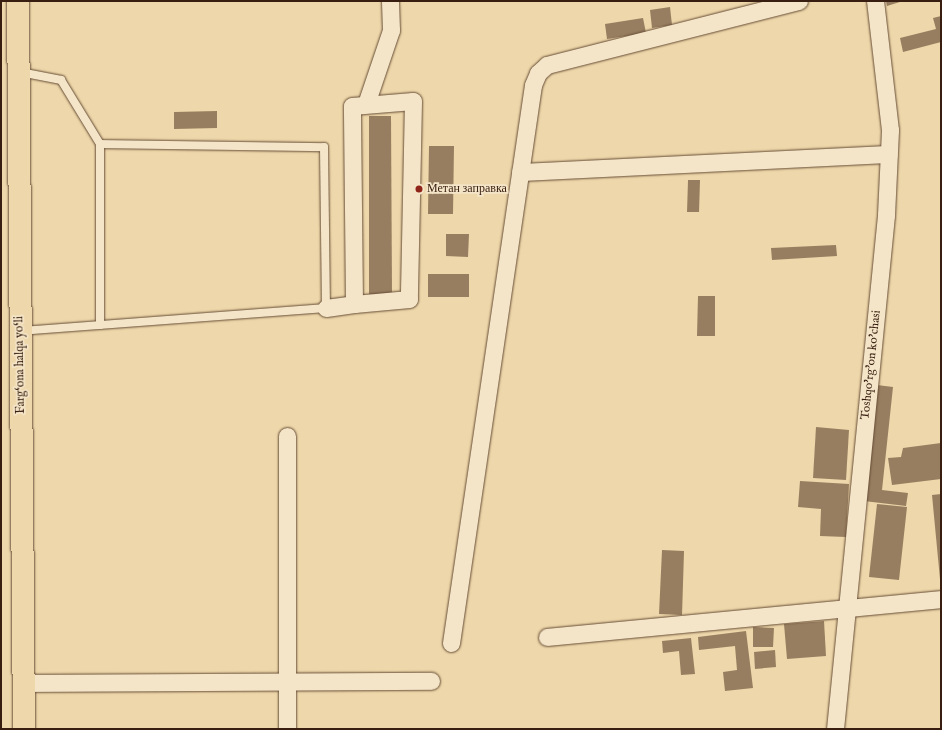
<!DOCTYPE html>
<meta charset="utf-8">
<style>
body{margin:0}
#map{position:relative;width:942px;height:730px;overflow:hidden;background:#eed7aa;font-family:"IM FELL English",serif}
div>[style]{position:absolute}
.building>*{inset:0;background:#977e60}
.roads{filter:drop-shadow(0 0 1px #664c36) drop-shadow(0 0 1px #664c36)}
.lane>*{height:8px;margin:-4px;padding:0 4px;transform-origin:4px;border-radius:4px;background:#f4e5c8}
.street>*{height:17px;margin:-8.5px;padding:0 8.5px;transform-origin:8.5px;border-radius:8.5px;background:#f4e5c8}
.highway>*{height:22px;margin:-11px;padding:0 11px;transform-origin:11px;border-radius:11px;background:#eed7aa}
.dots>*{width:11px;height:11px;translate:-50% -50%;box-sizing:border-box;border:2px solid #f4e5c8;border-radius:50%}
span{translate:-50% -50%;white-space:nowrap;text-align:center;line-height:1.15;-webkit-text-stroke:3.5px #f4e5c8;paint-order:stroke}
.poi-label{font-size:12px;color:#381e10}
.left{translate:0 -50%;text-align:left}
.street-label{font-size:12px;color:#381e10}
.frame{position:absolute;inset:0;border:2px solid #381e10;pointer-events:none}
</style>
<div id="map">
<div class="building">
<div style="clip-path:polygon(886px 1px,903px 1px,887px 6px)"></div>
<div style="clip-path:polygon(670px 7px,672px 25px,652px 28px,650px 10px)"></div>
<div style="clip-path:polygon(941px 16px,941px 42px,903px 52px,900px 38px,936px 29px,933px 18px)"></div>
<div style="clip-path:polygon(643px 18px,646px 33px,607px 39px,605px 24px)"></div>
<div style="clip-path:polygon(217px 111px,217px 128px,174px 129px,174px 112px)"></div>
<div style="clip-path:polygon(369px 116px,391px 116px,392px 294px,369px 294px)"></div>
<div style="clip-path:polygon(429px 146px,454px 146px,453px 214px,428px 214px)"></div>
<div style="clip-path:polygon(688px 180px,700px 180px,699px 212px,687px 212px)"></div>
<div style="clip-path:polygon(446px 234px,469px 234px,468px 257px,446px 256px)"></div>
<div style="clip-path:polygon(836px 245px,837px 256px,772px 260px,771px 248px)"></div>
<div style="clip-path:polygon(428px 274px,469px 274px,469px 297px,428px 297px)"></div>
<div style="clip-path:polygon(698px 296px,715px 296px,715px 336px,697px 336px)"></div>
<div style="clip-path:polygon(877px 385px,893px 387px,882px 490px,908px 493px,906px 506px,864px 501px)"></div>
<div style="clip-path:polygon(816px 427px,849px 430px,846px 480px,813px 478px)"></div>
<div style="clip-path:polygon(941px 443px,941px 479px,892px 485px,888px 458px,901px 457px,903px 448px)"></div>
<div style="clip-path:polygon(800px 481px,849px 484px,846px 537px,820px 536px,821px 509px,798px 507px)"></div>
<div style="clip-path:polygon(941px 494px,941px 579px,940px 579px,932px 495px)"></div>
<div style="clip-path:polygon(877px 504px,907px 507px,899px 580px,869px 577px)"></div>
<div style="clip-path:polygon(662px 550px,684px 551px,682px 615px,659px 614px)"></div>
<div style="clip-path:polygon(824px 621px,826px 656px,787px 659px,784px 624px)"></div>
<div style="clip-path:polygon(753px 627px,774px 628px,773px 647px,753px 647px)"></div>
<div style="clip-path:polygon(746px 631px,753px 688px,725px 691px,723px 672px,737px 670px,735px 646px,699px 650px,698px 637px)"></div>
<div style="clip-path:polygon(691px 638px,695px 674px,681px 675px,679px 651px,663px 653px,662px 641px)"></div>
<div style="clip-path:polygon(775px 650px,776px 667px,755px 669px,754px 652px)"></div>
</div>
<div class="roads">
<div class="lane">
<div style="left:20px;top:72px;width:42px;rotate:11deg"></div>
<div style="left:61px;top:80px;width:75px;rotate:58.6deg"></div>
<div style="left:100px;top:144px;width:224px;rotate:0.8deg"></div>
<div style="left:324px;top:147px;width:161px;rotate:89.3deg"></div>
<div style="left:326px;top:308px;width:305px;rotate:175.7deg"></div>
<div style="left:100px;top:325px;width:181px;rotate:-90deg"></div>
</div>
<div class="street">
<div style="left:366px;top:104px;width:78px;rotate:-71.3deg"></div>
<div style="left:391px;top:30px;width:29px;rotate:-92deg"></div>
<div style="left:520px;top:172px;width:369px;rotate:-2.8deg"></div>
<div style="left:326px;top:308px;width:28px;rotate:-8deg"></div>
<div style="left:354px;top:304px;width:198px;rotate:-90.6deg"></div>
<div style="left:352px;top:106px;width:61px;rotate:-4.7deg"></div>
<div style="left:413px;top:101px;width:198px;rotate:91.2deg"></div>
<div style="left:409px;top:299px;width:55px;rotate:174.8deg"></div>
<div style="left:547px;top:637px;width:396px;rotate:-5.5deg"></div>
<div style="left:451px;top:643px;width:564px;rotate:-81.64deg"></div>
<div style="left:533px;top:85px;width:13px;rotate:-67deg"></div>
<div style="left:538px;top:73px;width:12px;rotate:-42deg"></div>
<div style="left:547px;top:65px;width:260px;rotate:-14.3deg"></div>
<div style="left:24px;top:683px;width:407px;rotate:-0.3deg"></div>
<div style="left:287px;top:729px;width:293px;rotate:-90deg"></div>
<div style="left:835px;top:729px;width:517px;rotate:-84.33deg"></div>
<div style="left:886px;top:215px;width:85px;rotate:-87.3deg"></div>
<div style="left:890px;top:130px;width:130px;rotate:-96.6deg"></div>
</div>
<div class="highway">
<div style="left:18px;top:1px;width:728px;rotate:89.53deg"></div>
</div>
</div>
<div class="dots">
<div style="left:419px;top:189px;background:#8f2418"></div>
</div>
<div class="poi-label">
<span class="left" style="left:427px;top:189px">Метан заправка</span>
</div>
<div class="street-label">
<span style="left:20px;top:365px;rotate:-91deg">Farg‘ona halqa yo‘li</span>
<span style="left:871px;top:365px;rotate:-84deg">Toshqo'rg'on ko'chasi</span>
</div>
<div class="frame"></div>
</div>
